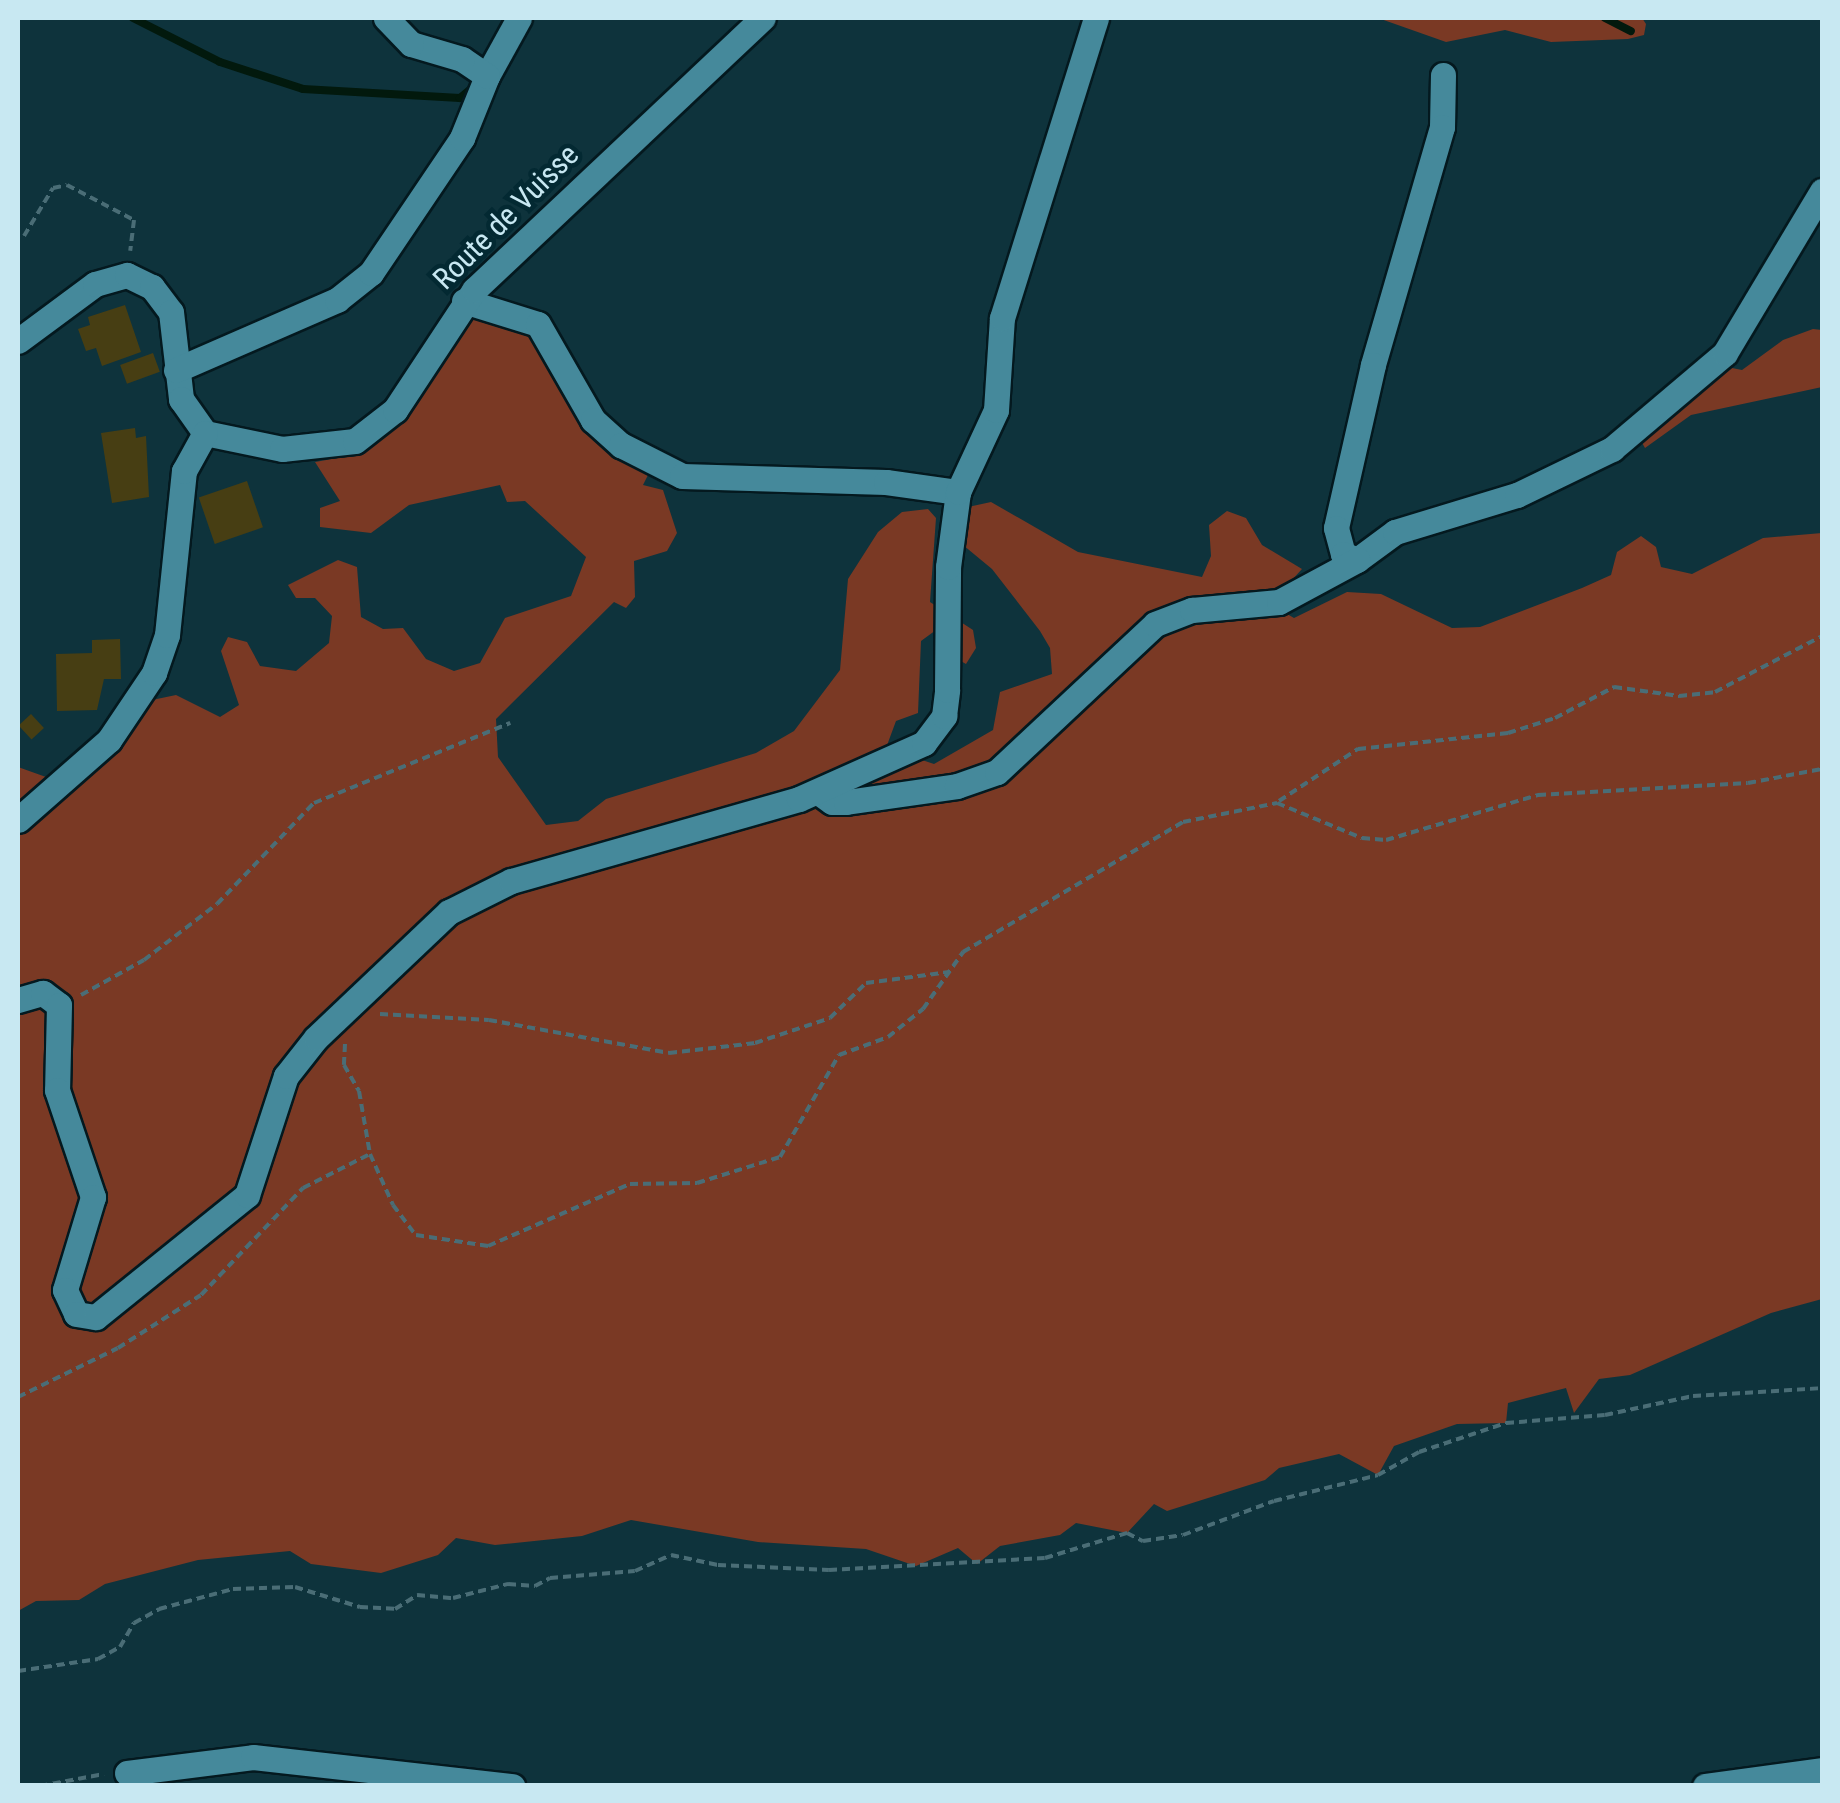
<!DOCTYPE html>
<html>
<head>
<meta charset="utf-8">
<style>
	body { margin:0 }
	#map { position:relative; width:1840px; height:1803px; overflow:hidden; background:#0e333c; font-family:"Roboto Condensed",sans-serif }
	div>[style] { position:absolute }
	.green>* { inset:0; background:#7a3924 }
	.stream>* { height:8px; margin:-4px; padding:0 4px; transform-origin:4px; border-radius:4px; background:#02190d }
	.building>* { inset:0; background:#473e13; transform-origin:0 0 }
	.path>* { height:4px; margin-top:-2px; transform-origin:0; background:repeating-linear-gradient(90deg,#4a6d76 0 8px,transparent 0 13px) }
	.roads { filter:drop-shadow(2px 0 #04191f) drop-shadow(-2px 0 #04191f) drop-shadow(0 2px #04191f) drop-shadow(0 -2px #04191f) }
	.minor>* { height:25px; margin:-12.5px; padding:0 12.5px; transform-origin:12.5px; border-radius:12.5px; background:#45899b }
	span { translate:-50% -50%; white-space:nowrap; text-align:center; line-height:1.15; -webkit-text-stroke:9px #032932; paint-order:stroke }
	.street-label { font-size:30px; color:#c8e8f2 }
	.frame { position:absolute; inset:0; border:20px solid #c8e8f2; pointer-events:none }
</style>
</head>
<body>
<div id="map">
	<div class="green">
		<div style="clip-path:polygon(1378px 18px,1642px 18px,1646px 24px,1644px 35px,1628px 39px,1551px 42px,1505px 30px,1446px 42px)"></div>
		<div style="clip-path:polygon(468px 309px,522px 325px,651px 469px,643px 485px,663px 490px,677px 533px,667px 551px,634px 561px,635px 597px,626px 608px,614px 602px,496px 719px,498px 757px,546px 825px,578px 821px,606px 799px,756px 753px,794px 731px,840px 670px,848px 579px,878px 532px,902px 512px,928px 509px,936px 518px,930px 602px,973px 630px,976px 648px,966px 664px,950px 655px,936px 630px,921px 641px,918px 713px,896px 721px,886px 748px,934px 764px,993px 730px,1000px 692px,1052px 674px,1050px 648px,1040px 631px,992px 569px,963px 545px,968px 507px,991px 502px,1078px 552px,1202px 577px,1211px 556px,1209px 525px,1227px 511px,1246px 518px,1262px 545px,1302px 569px,1270px 604px,1294px 618px,1347px 592px,1381px 594px,1452px 628px,1480px 627px,1582px 588px,1611px 575px,1617px 552px,1641px 536px,1656px 547px,1661px 567px,1692px 574px,1763px 538px,1822px 533px,1822px 1299px,1771px 1313px,1630px 1375px,1599px 1379px,1574px 1413px,1566px 1388px,1508px 1403px,1506px 1423px,1457px 1424px,1394px 1446px,1378px 1475px,1339px 1454px,1279px 1468px,1265px 1480px,1167px 1511px,1154px 1504px,1127px 1533px,1076px 1523px,1060px 1535px,1000px 1546px,977px 1564px,958px 1548px,916px 1566px,866px 1549px,758px 1542px,631px 1520px,582px 1536px,495px 1545px,456px 1538px,438px 1555px,381px 1573px,311px 1564px,290px 1551px,198px 1560px,105px 1584px,79px 1600px,36px 1601px,18px 1611px,18px 767px,60px 782px,140px 704px,152px 700px,176px 695px,220px 717px,239px 705px,221px 651px,228px 637px,247px 642px,260px 666px,296px 671px,329px 643px,332px 616px,315px 598px,296px 598px,288px 585px,338px 560px,357px 567px,361px 617px,383px 629px,403px 628px,426px 659px,454px 671px,480px 663px,505px 618px,571px 596px,586px 557px,525px 501px,507px 502px,500px 485px,409px 505px,371px 533px,320px 527px,320px 508px,340px 501px,315px 462px,343px 457px,385px 435px)"></div>
		<div style="clip-path:polygon(1813px 329px,1822px 330px,1822px 387px,1691px 415px,1645px 448px,1637px 434px,1722px 366px,1742px 370px,1783px 340px)"></div>
	</div>
	<div class="stream">
		<div style="left:133px;top:18px;width:97px;rotate:26.8deg"></div>
		<div style="left:220px;top:62px;width:87px;rotate:18deg"></div>
		<div style="left:303px;top:89px;width:157px;rotate:3.3deg"></div>
		<div style="left:460px;top:98px;width:16px;rotate:-40deg"></div>
		<div style="left:1605px;top:18px;width:29px;rotate:27deg"></div>
	</div>
	<div class="building">
		<div style="clip-path:polygon(125px 305px,141px 352px,102px 366px,96px 348px,86px 351px,78px 329px,90px 325px,88px 317px)"></div>
		<div style="left:153px;top:353px;width:20px;height:35px;rotate:70deg"></div>
		<div style="clip-path:polygon(135px 428px,136px 438px,146px 436px,149px 497px,112px 503px,101px 433px)"></div>
		<div style="left:247px;top:481px;width:49px;height:51px;rotate:71deg"></div>
		<div style="clip-path:polygon(120px 639px,121px 679px,104px 679px,97px 710px,57px 711px,56px 654px,92px 653px,92px 640px)"></div>
		<div style="left:31px;top:714px;width:19px;height:17px;rotate:47deg"></div>
	</div>
	<div class="path">
		<div style="left:24px;top:236px;width:56px;rotate:-58.9deg"></div>
		<div style="left:53px;top:188px;width:14px;rotate:-12deg"></div>
		<div style="left:67px;top:185px;width:76px;rotate:27.6deg"></div>
		<div style="left:134px;top:220px;width:31px;rotate:97deg"></div>
		<div style="left:1279px;top:801px;width:95px;rotate:-33.4deg"></div>
		<div style="left:1358px;top:749px;width:151px;rotate:-6.1deg"></div>
		<div style="left:1508px;top:733px;width:49px;rotate:-17.7deg"></div>
		<div style="left:1555px;top:718px;width:67px;rotate:-27.7deg"></div>
		<div style="left:1614px;top:687px;width:66px;rotate:7.9deg"></div>
		<div style="left:1679px;top:696px;width:36px;rotate:-6deg"></div>
		<div style="left:1715px;top:692px;width:121px;rotate:-27.6deg"></div>
		<div style="left:81px;top:995px;width:72px;rotate:-29.1deg"></div>
		<div style="left:144px;top:960px;width:92px;rotate:-37.5deg"></div>
		<div style="left:217px;top:904px;width:140px;rotate:-46.2deg"></div>
		<div style="left:314px;top:803px;width:212px;rotate:-22.2deg"></div>
		<div style="left:380px;top:1014px;width:109px;rotate:3.2deg"></div>
		<div style="left:489px;top:1020px;width:183px;rotate:10.4deg"></div>
		<div style="left:669px;top:1053px;width:87px;rotate:-6.6deg"></div>
		<div style="left:755px;top:1043px;width:79px;rotate:-18.4deg"></div>
		<div style="left:830px;top:1018px;width:50px;rotate:-44.2deg"></div>
		<div style="left:866px;top:983px;width:84px;rotate:-7.5deg"></div>
		<div style="left:345px;top:1044px;width:21px;rotate:93deg"></div>
		<div style="left:344px;top:1065px;width:30px;rotate:60deg"></div>
		<div style="left:359px;top:1091px;width:64px;rotate:80.1deg"></div>
		<div style="left:370px;top:1154px;width:56px;rotate:65.7deg"></div>
		<div style="left:393px;top:1205px;width:38px;rotate:53deg"></div>
		<div style="left:416px;top:1235px;width:73px;rotate:8.7deg"></div>
		<div style="left:488px;top:1246px;width:155px;rotate:-23.6deg"></div>
		<div style="left:630px;top:1184px;width:67px;rotate:-0.9deg"></div>
		<div style="left:697px;top:1183px;width:87px;rotate:-17.4deg"></div>
		<div style="left:780px;top:1157px;width:118px;rotate:-60deg"></div>
		<div style="left:839px;top:1055px;width:52px;rotate:-20.2deg"></div>
		<div style="left:888px;top:1037px;width:45px;rotate:-38.7deg"></div>
		<div style="left:923px;top:1009px;width:70px;rotate:-54.9deg"></div>
		<div style="left:963px;top:952px;width:256px;rotate:-30.6deg"></div>
		<div style="left:1183px;top:822px;width:96px;rotate:-11.4deg"></div>
		<div style="left:1277px;top:803px;width:92px;rotate:22.4deg"></div>
		<div style="left:1362px;top:838px;width:24px;rotate:5deg"></div>
		<div style="left:1386px;top:840px;width:159px;rotate:-16.5deg"></div>
		<div style="left:1538px;top:795px;width:210px;rotate:-3.3deg"></div>
		<div style="left:1748px;top:783px;width:75px;rotate:-10.7deg"></div>
		<div style="left:18px;top:1397px;width:111px;rotate:-26.1deg"></div>
		<div style="left:118px;top:1348px;width:98px;rotate:-32.6deg"></div>
		<div style="left:201px;top:1295px;width:148px;rotate:-46.4deg"></div>
		<div style="left:303px;top:1188px;width:75px;rotate:-26.9deg"></div>
		<div style="left:18px;top:1671px;width:81px;rotate:-8.5deg"></div>
		<div style="left:98px;top:1659px;width:25px;rotate:-29deg"></div>
		<div style="left:120px;top:1647px;width:28px;rotate:-60deg"></div>
		<div style="left:134px;top:1623px;width:29px;rotate:-29deg"></div>
		<div style="left:159px;top:1609px;width:77px;rotate:-15.1deg"></div>
		<div style="left:233px;top:1589px;width:62px;rotate:-1.8deg"></div>
		<div style="left:295px;top:1587px;width:68px;rotate:17.1deg"></div>
		<div style="left:360px;top:1607px;width:35px;rotate:3deg"></div>
		<div style="left:395px;top:1609px;width:26px;rotate:-32deg"></div>
		<div style="left:417px;top:1595px;width:36px;rotate:5deg"></div>
		<div style="left:453px;top:1598px;width:57px;rotate:-14.3deg"></div>
		<div style="left:508px;top:1584px;width:27px;rotate:4deg"></div>
		<div style="left:535px;top:1586px;width:17px;rotate:-28deg"></div>
		<div style="left:550px;top:1578px;width:85px;rotate:-4.7deg"></div>
		<div style="left:635px;top:1571px;width:39px;rotate:-24deg"></div>
		<div style="left:671px;top:1555px;width:48px;rotate:12deg"></div>
		<div style="left:718px;top:1565px;width:111px;rotate:2.6deg"></div>
		<div style="left:829px;top:1570px;width:216px;rotate:-3.2deg"></div>
		<div style="left:1045px;top:1558px;width:86px;rotate:-17deg"></div>
		<div style="left:1127px;top:1533px;width:18px;rotate:27deg"></div>
		<div style="left:1143px;top:1541px;width:40px;rotate:-8.5deg"></div>
		<div style="left:1183px;top:1535px;width:97px;rotate:-20.5deg"></div>
		<div style="left:1274px;top:1501px;width:107px;rotate:-14deg"></div>
		<div style="left:1378px;top:1475px;width:47px;rotate:-29.3deg"></div>
		<div style="left:1419px;top:1452px;width:92px;rotate:-18.4deg"></div>
		<div style="left:1506px;top:1423px;width:99px;rotate:-4.6deg"></div>
		<div style="left:1605px;top:1415px;width:90px;rotate:-12.2deg"></div>
		<div style="left:1693px;top:1396px;width:129px;rotate:-3.5deg"></div>
		<div style="left:40px;top:1786px;width:65px;rotate:-10.6deg"></div>
	</div>
	<div class="roads">
		<div class="minor">
			<div style="left:1443px;top:75px;width:52px;rotate:91.1deg"></div>
			<div style="left:1442px;top:127px;width:248px;rotate:106.2deg"></div>
			<div style="left:1373px;top:365px;width:167px;rotate:102.8deg"></div>
			<div style="left:1336px;top:528px;width:27px;rotate:75deg"></div>
			<div style="left:1343px;top:554px;width:15px;rotate:23deg"></div>
			<div style="left:1357px;top:560px;width:47px;rotate:-36.4deg"></div>
			<div style="left:1395px;top:532px;width:127px;rotate:-16.9deg"></div>
			<div style="left:1517px;top:495px;width:106px;rotate:-25.8deg"></div>
			<div style="left:1612px;top:449px;width:148px;rotate:-40.3deg"></div>
			<div style="left:1725px;top:353px;width:189px;rotate:-59.1deg"></div>
			<div style="left:487px;top:76px;width:66px;rotate:-61.1deg"></div>
			<div style="left:464px;top:301px;width:77px;rotate:17.3deg"></div>
			<div style="left:538px;top:324px;width:111px;rotate:60.2deg"></div>
			<div style="left:593px;top:420px;width:38px;rotate:42deg"></div>
			<div style="left:621px;top:445px;width:68px;rotate:26.9deg"></div>
			<div style="left:682px;top:476px;width:204px;rotate:1.7deg"></div>
			<div style="left:886px;top:482px;width:73px;rotate:7.9deg"></div>
			<div style="left:18px;top:341px;width:96px;rotate:-36.5deg"></div>
			<div style="left:95px;top:284px;width:33px;rotate:-16deg"></div>
			<div style="left:127px;top:275px;width:28px;rotate:26deg"></div>
			<div style="left:152px;top:287px;width:31px;rotate:53deg"></div>
			<div style="left:171px;top:312px;width:88px;rotate:83.4deg"></div>
			<div style="left:181px;top:399px;width:42px;rotate:54.8deg"></div>
			<div style="left:205px;top:433px;width:79px;rotate:11.7deg"></div>
			<div style="left:282px;top:449px;width:73px;rotate:-6.3deg"></div>
			<div style="left:355px;top:441px;width:51px;rotate:-37.8deg"></div>
			<div style="left:395px;top:410px;width:144px;rotate:-56.6deg"></div>
			<div style="left:474px;top:290px;width:397px;rotate:-43.3deg"></div>
			<div style="left:176px;top:370px;width:176px;rotate:-23.5deg"></div>
			<div style="left:337px;top:300px;width:43px;rotate:-38.5deg"></div>
			<div style="left:371px;top:273px;width:163px;rotate:-56deg"></div>
			<div style="left:462px;top:138px;width:67px;rotate:-68deg"></div>
			<div style="left:487px;top:76px;width:30px;rotate:-146deg"></div>
			<div style="left:462px;top:59px;width:53px;rotate:-163.6deg"></div>
			<div style="left:411px;top:44px;width:36px;rotate:-134deg"></div>
			<div style="left:818px;top:792px;width:17px;rotate:36deg"></div>
			<div style="left:832px;top:802px;width:14px"></div>
			<div style="left:846px;top:802px;width:112px;rotate:-8.2deg"></div>
			<div style="left:957px;top:786px;width:42px;rotate:-19.3deg"></div>
			<div style="left:997px;top:772px;width:216px;rotate:-43.1deg"></div>
			<div style="left:1155px;top:624px;width:40px;rotate:-21deg"></div>
			<div style="left:1192px;top:610px;width:87px;rotate:-5.3deg"></div>
			<div style="left:1279px;top:602px;width:89px;rotate:-28.3deg"></div>
			<div style="left:18px;top:820px;width:121px;rotate:-41.3deg"></div>
			<div style="left:109px;top:740px;width:81px;rotate:-56.1deg"></div>
			<div style="left:154px;top:673px;width:40px;rotate:-71.1deg"></div>
			<div style="left:167px;top:635px;width:165px;rotate:-84.1deg"></div>
			<div style="left:184px;top:471px;width:43px;rotate:-61.1deg"></div>
			<div style="left:18px;top:1000px;width:26px;rotate:-16deg"></div>
			<div style="left:43px;top:993px;width:20px;rotate:37deg"></div>
			<div style="left:59px;top:1005px;width:85px;rotate:91.3deg"></div>
			<div style="left:57px;top:1090px;width:113px;rotate:71.4deg"></div>
			<div style="left:93px;top:1197px;width:97px;rotate:106.8deg"></div>
			<div style="left:65px;top:1290px;width:26px;rotate:65deg"></div>
			<div style="left:76px;top:1314px;width:20px;rotate:9deg"></div>
			<div style="left:96px;top:1317px;width:194px;rotate:-38.9deg"></div>
			<div style="left:247px;top:1195px;width:125px;rotate:-71.9deg"></div>
			<div style="left:286px;top:1076px;width:48px;rotate:-51.7deg"></div>
			<div style="left:316px;top:1038px;width:183px;rotate:-43.5deg"></div>
			<div style="left:449px;top:912px;width:69px;rotate:-26.6deg"></div>
			<div style="left:511px;top:881px;width:299px;rotate:-15.9deg"></div>
			<div style="left:799px;top:799px;width:137px;rotate:-24.1deg"></div>
			<div style="left:924px;top:743px;width:34px;rotate:-53deg"></div>
			<div style="left:944px;top:716px;width:26px;rotate:-83deg"></div>
			<div style="left:947px;top:690px;width:123px;rotate:-89.5deg"></div>
			<div style="left:948px;top:567px;width:76px;rotate:-82.4deg"></div>
			<div style="left:958px;top:492px;width:90px;rotate:-65.1deg"></div>
			<div style="left:996px;top:410px;width:92px;rotate:-86.3deg"></div>
			<div style="left:1002px;top:318px;width:314px;rotate:-72.6deg"></div>
			<div style="left:127px;top:1773px;width:127px;rotate:-7.2deg"></div>
			<div style="left:253px;top:1757px;width:261px;rotate:6.4deg"></div>
			<div style="left:1705px;top:1786px;width:118px;rotate:-7.8deg"></div>
		</div>
	</div>
	<div class="street-label">
		<span style="left:506px;top:217px;rotate:-45deg">Route de Vuisse</span>
	</div>
	<div class="frame"></div>
</div>
</body>
</html>
